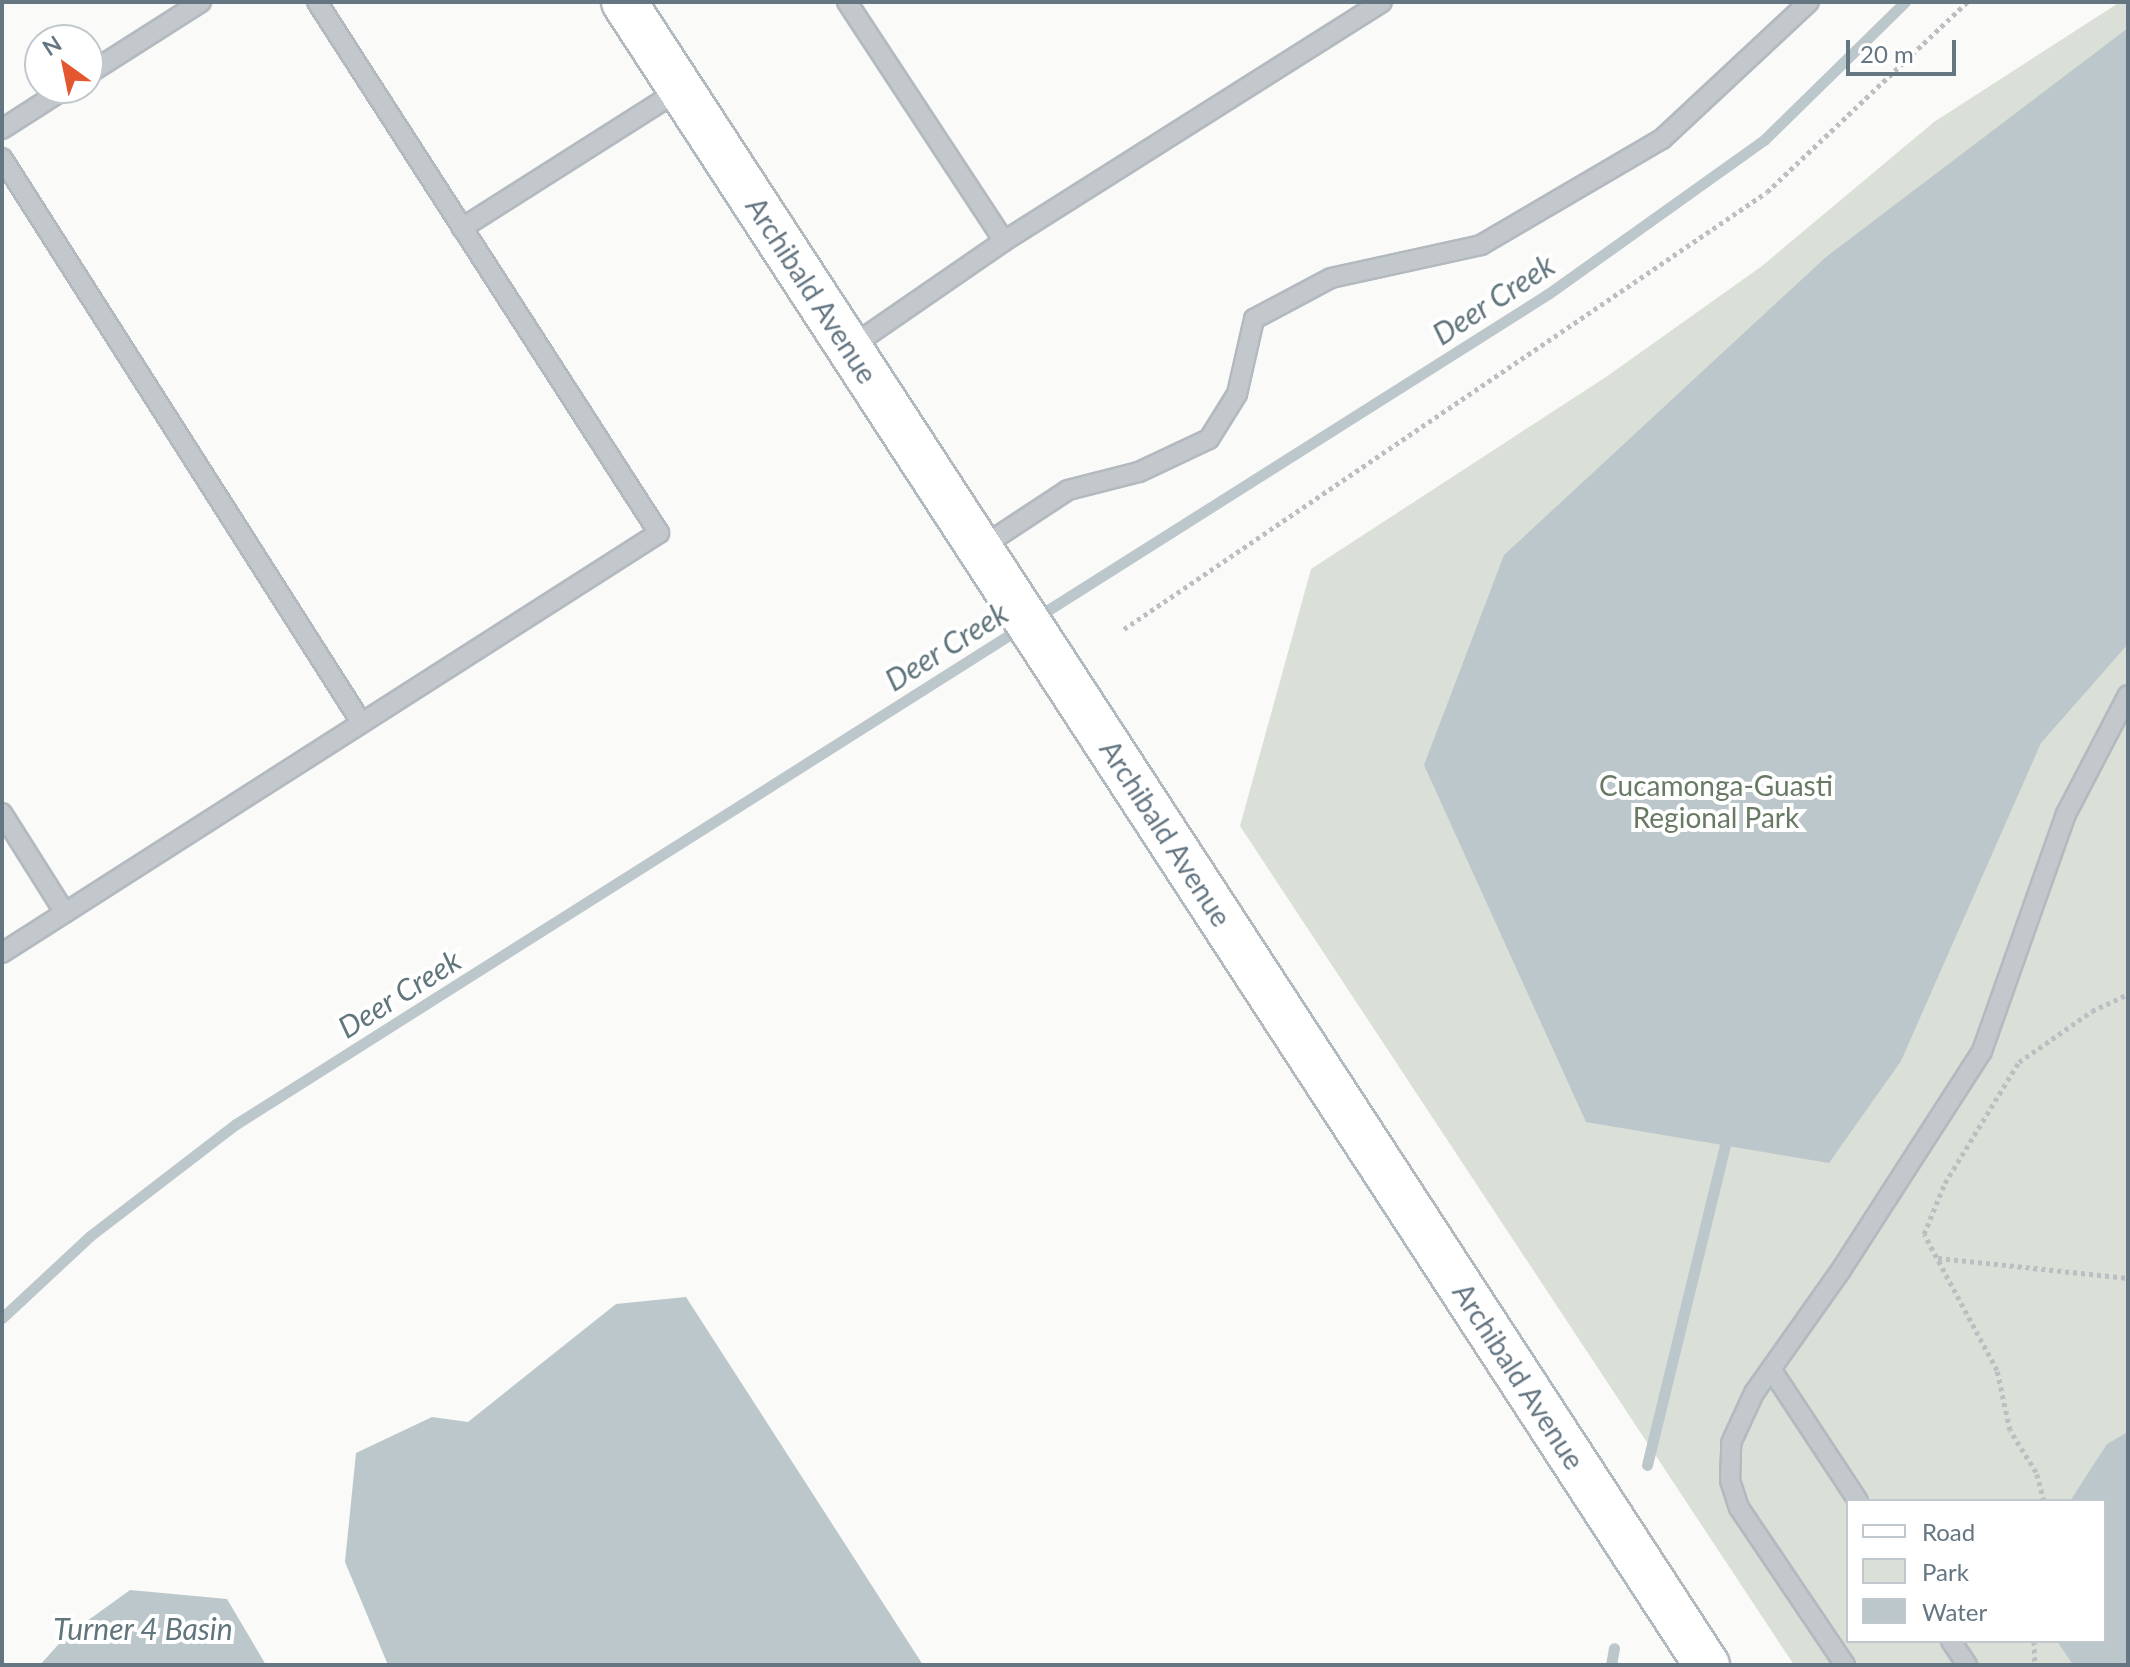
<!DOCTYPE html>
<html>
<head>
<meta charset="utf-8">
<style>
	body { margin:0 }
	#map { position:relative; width:2130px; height:1667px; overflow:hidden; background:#fafaf8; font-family:Lato,sans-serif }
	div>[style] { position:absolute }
	.green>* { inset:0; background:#dadfd7 }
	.water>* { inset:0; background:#bbc7cb }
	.stream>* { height:11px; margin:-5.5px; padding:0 5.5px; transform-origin:5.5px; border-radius:5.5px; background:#bbc7cb }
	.path>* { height:5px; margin-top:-2.5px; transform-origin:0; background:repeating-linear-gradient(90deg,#bbbfc2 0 4px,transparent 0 8px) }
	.roads { filter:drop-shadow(2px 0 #b3babf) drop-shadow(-2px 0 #b3babf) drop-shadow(0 2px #b3babf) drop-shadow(0 -2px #b3babf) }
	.lane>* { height:18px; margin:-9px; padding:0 9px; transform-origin:9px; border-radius:9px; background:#c3c8cc }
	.secondary>* { height:44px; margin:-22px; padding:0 22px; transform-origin:22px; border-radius:22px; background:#fff }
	span { translate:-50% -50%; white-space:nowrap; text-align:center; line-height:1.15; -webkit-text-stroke:8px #fff; paint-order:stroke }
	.street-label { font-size:28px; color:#657683 }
	.park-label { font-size:28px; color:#687a64 }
	.water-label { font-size:30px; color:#60757c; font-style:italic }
	.frame { position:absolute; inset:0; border:4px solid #657683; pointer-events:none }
	.legend { position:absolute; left:1846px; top:1499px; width:260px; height:144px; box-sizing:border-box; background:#fff; border:2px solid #c1c8cd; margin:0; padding:10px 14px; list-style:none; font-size:24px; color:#657683 }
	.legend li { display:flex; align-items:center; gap:16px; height:40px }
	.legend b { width:40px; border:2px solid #c1c8cd }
	.north { position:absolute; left:24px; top:24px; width:80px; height:80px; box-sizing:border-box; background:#fff; border:2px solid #c1c8cd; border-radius:50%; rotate:327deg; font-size:22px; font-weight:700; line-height:32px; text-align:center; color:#657683 }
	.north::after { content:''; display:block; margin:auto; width:28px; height:36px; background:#e4572e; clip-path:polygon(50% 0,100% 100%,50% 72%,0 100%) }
	.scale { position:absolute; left:1846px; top:40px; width:110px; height:36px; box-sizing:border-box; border:4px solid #657683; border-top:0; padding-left:10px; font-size:24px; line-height:28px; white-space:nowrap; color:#657683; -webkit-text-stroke:6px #fff; paint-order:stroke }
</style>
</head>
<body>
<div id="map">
	<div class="green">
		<div style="clip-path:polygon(evenodd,2120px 2px,2128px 2px,2128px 1665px,1794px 1665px,1240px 826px,1311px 569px,1606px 377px,1762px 266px,1934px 122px,2120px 2px,1848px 1501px,2104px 1501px,2104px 1641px,1848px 1641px,1848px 1501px)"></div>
	</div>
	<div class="water">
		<div style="clip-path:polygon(2128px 28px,2128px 644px,2041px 743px,1901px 1061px,1829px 1163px,1586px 1122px,1424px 765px,1504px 555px,1826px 257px)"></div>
		<div style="clip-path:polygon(686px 1297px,923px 1665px,388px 1665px,345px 1562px,356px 1453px,432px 1417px,468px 1422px,616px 1304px)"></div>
		<div style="clip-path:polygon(2128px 1432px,2128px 1665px,2073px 1665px,2057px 1641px,2104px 1641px,2104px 1501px,2070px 1501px,2107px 1444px)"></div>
		<div style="clip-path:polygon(130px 1590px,227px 1599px,266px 1665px,40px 1665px,65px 1637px)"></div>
	</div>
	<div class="stream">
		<div style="left:1037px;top:617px;width:605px;rotate:-32.3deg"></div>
		<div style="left:1548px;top:294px;width:265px;rotate:-35.5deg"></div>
		<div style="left:1764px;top:140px;width:197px;rotate:-44.4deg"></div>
		<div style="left:2px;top:1318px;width:120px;rotate:-43deg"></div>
		<div style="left:90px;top:1236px;width:184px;rotate:-37.5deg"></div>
		<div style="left:236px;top:1124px;width:930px;rotate:-32.31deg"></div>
		<div style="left:1647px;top:1465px;width:328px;rotate:-76.3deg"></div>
		<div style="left:1611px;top:1665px;width:17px;rotate:-80deg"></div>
	</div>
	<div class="path">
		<div style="left:1124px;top:629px;width:777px;rotate:-34.2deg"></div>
		<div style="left:1767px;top:192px;width:276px;rotate:-43.5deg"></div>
		<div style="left:1938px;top:1258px;width:191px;rotate:6deg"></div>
		<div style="left:2044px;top:1501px;width:30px;rotate:-105deg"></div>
		<div style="left:2036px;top:1472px;width:49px;rotate:-121.8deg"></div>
		<div style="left:2010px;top:1430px;width:61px;rotate:-102.2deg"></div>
		<div style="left:1997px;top:1370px;width:154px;rotate:-118.2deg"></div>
		<div style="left:1924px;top:1234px;width:55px;rotate:-67.6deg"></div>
		<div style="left:1945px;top:1183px;width:142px;rotate:-58.6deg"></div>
		<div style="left:2019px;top:1062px;width:89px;rotate:-34.9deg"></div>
		<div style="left:2092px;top:1011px;width:40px;rotate:-25deg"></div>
		<div style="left:2034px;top:1641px;width:24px;rotate:88deg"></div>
	</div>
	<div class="roads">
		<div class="lane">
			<div style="left:847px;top:2px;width:286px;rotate:56.7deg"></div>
			<div style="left:88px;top:74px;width:134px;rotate:-32.5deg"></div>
			<div style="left:2px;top:129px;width:76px;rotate:-32.6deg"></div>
			<div style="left:2px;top:158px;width:669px;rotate:57.52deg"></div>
			<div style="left:462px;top:228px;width:259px;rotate:-32.4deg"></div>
			<div style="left:849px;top:348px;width:188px;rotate:-34.6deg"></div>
			<div style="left:1004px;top:241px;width:447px;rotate:-32.3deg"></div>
			<div style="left:980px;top:548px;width:105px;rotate:-33.4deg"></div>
			<div style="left:1068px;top:490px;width:73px;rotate:-14.2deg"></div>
			<div style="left:1139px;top:472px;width:77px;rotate:-25.2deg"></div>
			<div style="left:1209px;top:439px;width:53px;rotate:-58.1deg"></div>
			<div style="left:1237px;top:394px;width:77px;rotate:-77.2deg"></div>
			<div style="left:1254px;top:319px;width:87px;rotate:-28deg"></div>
			<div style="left:1331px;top:278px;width:154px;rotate:-12.4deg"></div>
			<div style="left:1481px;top:245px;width:210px;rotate:-30.4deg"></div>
			<div style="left:1662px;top:139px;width:201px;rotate:-43deg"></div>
			<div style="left:2px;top:813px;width:118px;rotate:57.8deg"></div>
			<div style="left:2px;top:953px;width:780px;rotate:-32.59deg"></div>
			<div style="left:659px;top:533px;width:632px;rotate:-122.78deg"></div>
			<div style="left:1771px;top:1369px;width:158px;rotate:56.6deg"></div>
			<div style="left:1951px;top:1641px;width:29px;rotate:56deg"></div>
			<div style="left:1845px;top:1665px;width:189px;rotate:-124deg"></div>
			<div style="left:1739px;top:1508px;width:28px;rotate:-108deg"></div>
			<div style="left:1730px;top:1481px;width:38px;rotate:-88deg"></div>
			<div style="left:1731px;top:1443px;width:55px;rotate:-65.3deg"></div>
			<div style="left:1754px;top:1393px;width:151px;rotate:-54.7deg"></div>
			<div style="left:1841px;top:1270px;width:260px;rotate:-57.2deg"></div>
			<div style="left:1982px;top:1051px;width:251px;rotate:-70.5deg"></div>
			<div style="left:2066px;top:814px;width:134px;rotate:-62.5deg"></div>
		</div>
		<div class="secondary">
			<div style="left:624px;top:2px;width:1985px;rotate:56.93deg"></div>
		</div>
	</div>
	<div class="street-label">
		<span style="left:812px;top:290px;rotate:57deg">Archibald Avenue</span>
		<span style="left:1166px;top:833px;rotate:57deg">Archibald Avenue</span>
		<span style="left:1519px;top:1376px;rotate:57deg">Archibald Avenue</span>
	</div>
	<div class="park-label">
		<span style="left:1716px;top:801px">Cucamonga-Guasti<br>Regional Park</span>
	</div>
	<div class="water-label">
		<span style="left:1493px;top:299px;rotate:-33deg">Deer Creek</span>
		<span style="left:946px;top:646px;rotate:-32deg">Deer Creek</span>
		<span style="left:399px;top:993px;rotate:-32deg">Deer Creek</span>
		<span style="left:143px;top:1628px">Turner 4 Basin</span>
	</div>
	<div class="frame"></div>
	<ul class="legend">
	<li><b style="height:10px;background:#fff"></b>Road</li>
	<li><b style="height:22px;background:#dadfd7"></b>Park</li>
	<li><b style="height:22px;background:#bbc7cb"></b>Water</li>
	</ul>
	<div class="north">N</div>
	<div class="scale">20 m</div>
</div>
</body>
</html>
